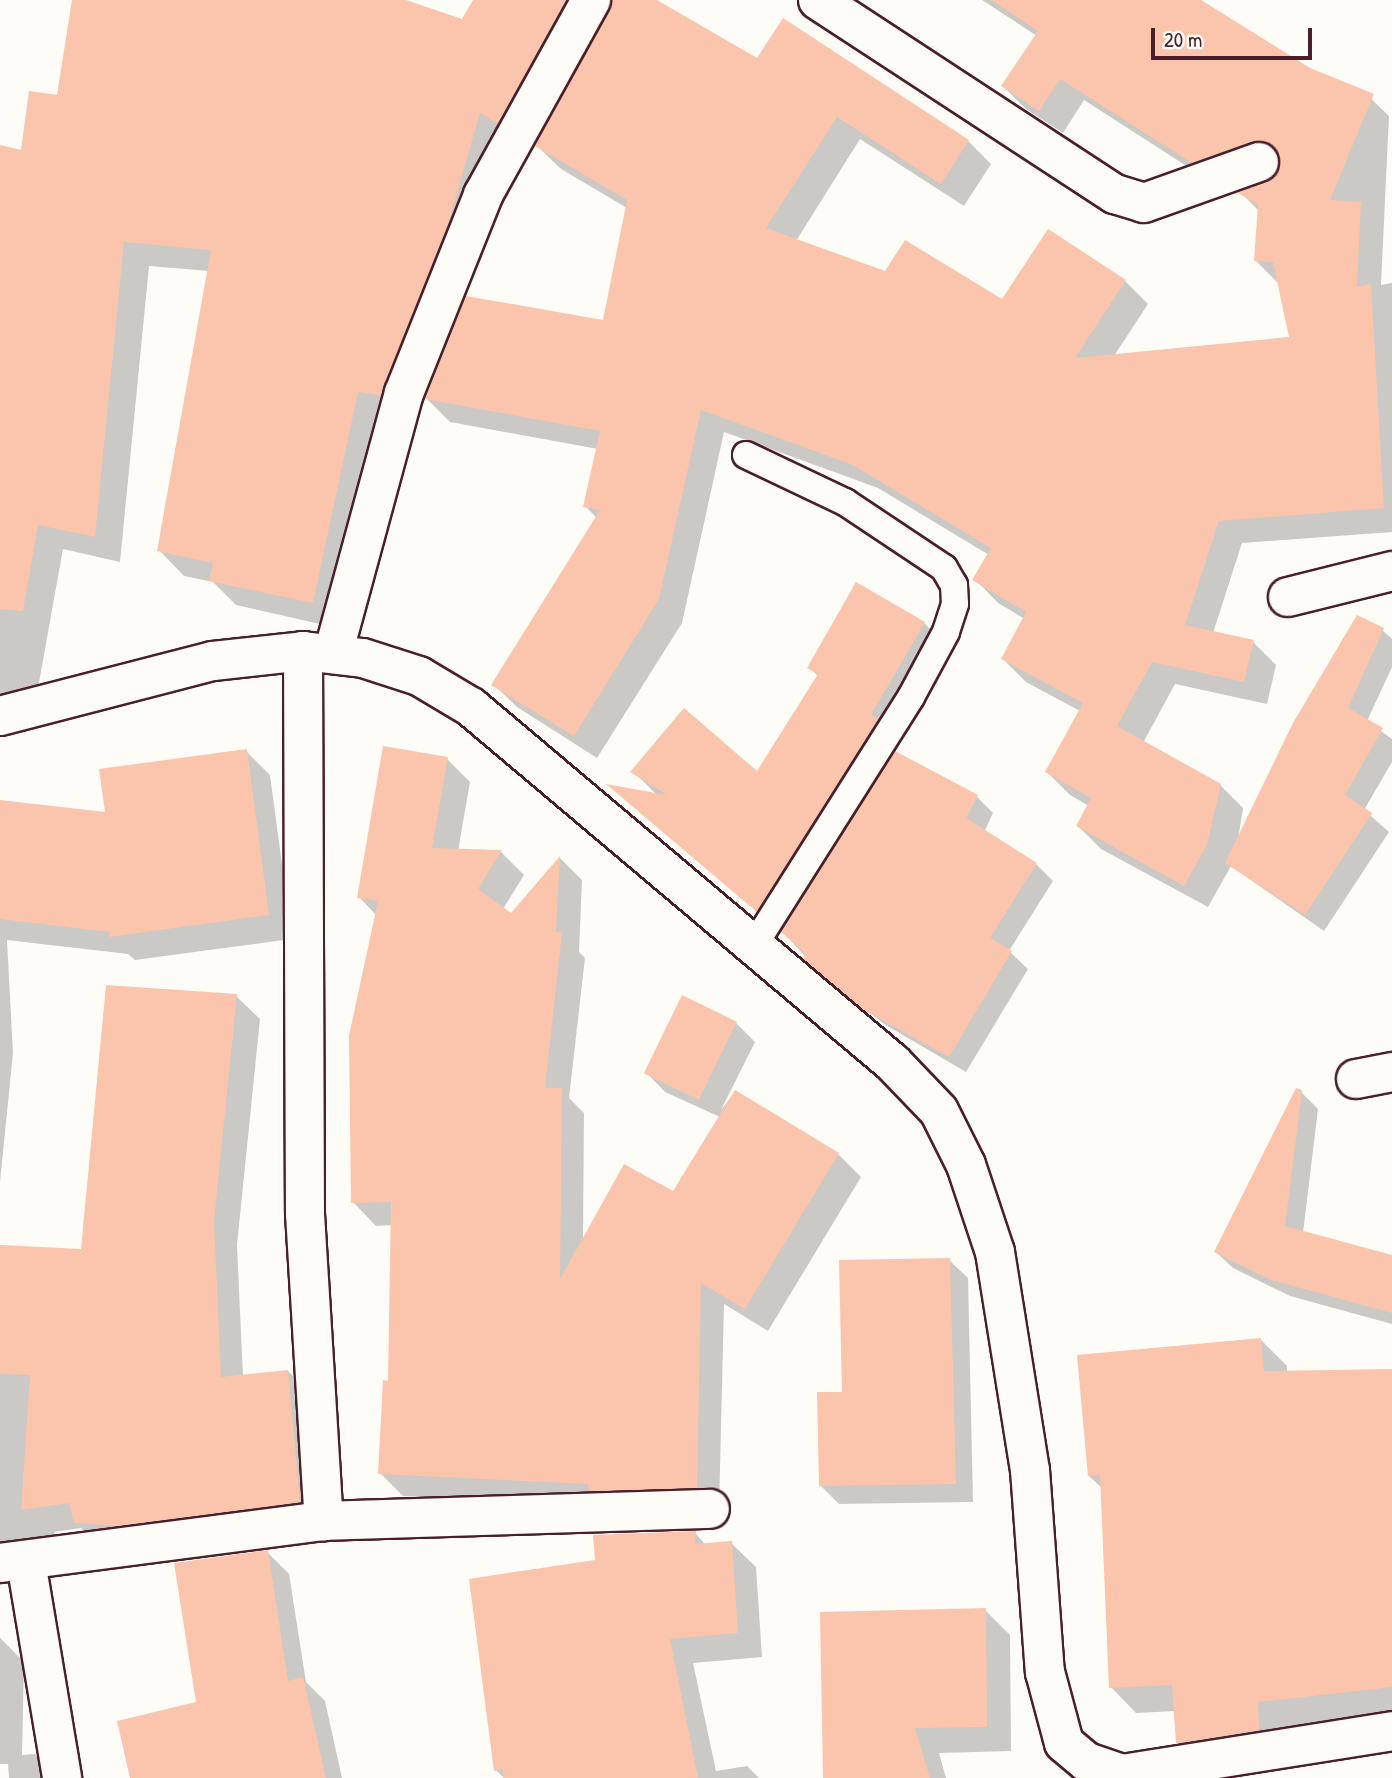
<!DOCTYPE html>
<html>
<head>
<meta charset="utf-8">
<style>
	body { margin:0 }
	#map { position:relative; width:1392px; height:1778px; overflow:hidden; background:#fdfcf7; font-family:"Patrick Hand",sans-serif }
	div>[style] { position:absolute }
	.shadow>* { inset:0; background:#0003 }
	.building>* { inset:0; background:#fac5ac; transform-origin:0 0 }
	.roads { filter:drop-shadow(2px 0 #4a1f2b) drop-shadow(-2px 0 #4a1f2b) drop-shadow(0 2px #4a1f2b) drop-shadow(0 -2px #4a1f2b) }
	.service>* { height:26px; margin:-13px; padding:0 13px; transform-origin:13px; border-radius:13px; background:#fdfcf7 }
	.minor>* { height:38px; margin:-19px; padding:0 19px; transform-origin:19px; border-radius:19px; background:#fdfcf7 }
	span { translate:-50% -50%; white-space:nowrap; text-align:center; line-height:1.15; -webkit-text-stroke:5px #fdfcf7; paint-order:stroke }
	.scale { position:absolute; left:1151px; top:28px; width:161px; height:32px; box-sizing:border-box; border:4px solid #4a1f2b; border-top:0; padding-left:9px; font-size:21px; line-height:24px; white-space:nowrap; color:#4a1f2b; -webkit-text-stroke:5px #fdfcf7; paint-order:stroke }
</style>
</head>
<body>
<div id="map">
	<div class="shadow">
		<div style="clip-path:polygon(74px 0,400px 0,463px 22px,475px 0,574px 0,505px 137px,337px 628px,236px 605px,213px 582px,184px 576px,159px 550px,209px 271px,149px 266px,120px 562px,63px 549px,33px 716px,0 721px,0 147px,22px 153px,59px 97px)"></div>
		<div style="clip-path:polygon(621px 0,653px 0,757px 61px,783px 20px,968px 141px,991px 164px,964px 206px,860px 139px,796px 241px,886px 273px,1003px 301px,1125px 281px,1148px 304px,1114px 356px,1291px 338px,1279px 284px,1256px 261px,1259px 211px,1241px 193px,1277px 177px,1283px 165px,1216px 185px,1084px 100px,1063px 133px,1026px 109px,1003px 86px,1037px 36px,982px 0,1200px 0,1309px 70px,1365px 93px,1389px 116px,1381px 285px,1392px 283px,1392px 532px,1242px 543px,1213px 633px,1253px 642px,1276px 665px,1267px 704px,1175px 684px,1143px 743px,1220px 785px,1243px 808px,1238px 840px,1382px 630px,1392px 639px,1392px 667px,1367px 721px,1392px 739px,1392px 762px,1364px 810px,1389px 832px,1324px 931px,1231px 866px,1208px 907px,1101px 849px,1078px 826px,1089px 806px,1070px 795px,1047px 772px,1080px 711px,1026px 682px,1003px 659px,1025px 619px,998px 603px,975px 579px,989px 555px,878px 488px,724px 432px,682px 623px,597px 758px,517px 707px,493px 684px,597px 518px,585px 506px,598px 449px,450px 422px,427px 399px,604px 322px,627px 208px,561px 169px,537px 146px)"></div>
		<div style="clip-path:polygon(924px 623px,947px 646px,895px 738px,900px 744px,895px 753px,977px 797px,993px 813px,984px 832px,1036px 864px,1053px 881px,1009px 951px,1028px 969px,966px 1072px,884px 1024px,822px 975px,782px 931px,612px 787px,656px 794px,633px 771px,758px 773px,818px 676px,809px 667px)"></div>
		<div style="clip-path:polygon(246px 751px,270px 775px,292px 939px,135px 960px,128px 954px,7px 940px,13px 1053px,0 1182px,0 802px,107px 814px)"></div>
		<div style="clip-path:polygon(447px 759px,470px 782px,458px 851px,501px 852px,524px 875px,503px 909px,512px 915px,560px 858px,582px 880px,579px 952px,585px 958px,569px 1098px,584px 1113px,583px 1242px,674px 1194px,720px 1117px,665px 1092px,647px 1073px,736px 1023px,755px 1042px,721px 1110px,735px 1092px,838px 1154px,861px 1177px,768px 1331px,724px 1304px,719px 1510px,403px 1496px,380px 1473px,389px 1382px,392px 1225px,376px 1226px,353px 1202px,377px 916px,359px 897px)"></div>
		<div style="clip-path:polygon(236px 996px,260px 1019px,237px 1245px,243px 1376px,288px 1371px,311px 1395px,323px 1525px,99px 1546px,81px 1528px,54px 1532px,54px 1543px,14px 1540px,13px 1559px,0 1559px,0 1247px,82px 1251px)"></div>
		<div style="clip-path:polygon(1301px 1092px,1318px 1109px,1303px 1233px,1392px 1257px,1392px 1324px,1290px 1296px,1233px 1268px,1216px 1252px)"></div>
		<div style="clip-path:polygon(949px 1260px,968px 1278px,973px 1502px,839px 1504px,820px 1485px,843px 1394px)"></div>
		<div style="clip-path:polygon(1261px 1340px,1287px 1366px,1287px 1373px,1392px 1371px,1392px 1715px,1277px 1728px,1283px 1734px,1204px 1768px,1178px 1742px,1176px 1711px,1136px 1713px,1111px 1687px,1102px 1488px,1089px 1476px)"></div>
		<div style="clip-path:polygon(695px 1533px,706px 1545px,731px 1543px,756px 1567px,762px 1657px,693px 1663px,716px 1771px,747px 1766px,759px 1778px,504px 1778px,496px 1770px,597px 1562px)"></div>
		<div style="clip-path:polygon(267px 1552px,289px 1574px,306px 1682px,325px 1701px,342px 1778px,132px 1778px,198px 1704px)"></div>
		<div style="clip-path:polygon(985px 1610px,1010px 1635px,1011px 1751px,939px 1753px,946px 1778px,825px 1778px)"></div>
		<div style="clip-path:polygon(0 1638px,24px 1662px,22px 1755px,35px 1754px,54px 1778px,9px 1778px,8px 1764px,0 1764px)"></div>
	</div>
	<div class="building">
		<div style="clip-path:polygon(72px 0,406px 0,462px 19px,473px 0,566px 0,498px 124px,480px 113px,448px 224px,381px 395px,358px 392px,313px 603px,209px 581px,213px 563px,157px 551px,211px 250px,124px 242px,95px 537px,38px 525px,23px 611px,0 609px,0 145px,21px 150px,29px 91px,57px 95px)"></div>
		<div style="clip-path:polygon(613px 0,657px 0,757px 58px,783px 18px,969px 140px,941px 184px,837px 117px,766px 228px,885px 271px,905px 240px,1002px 299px,1048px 229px,1126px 280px,1075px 358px,1289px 337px,1273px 262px,1254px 261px,1258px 205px,1238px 193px,1275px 177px,1280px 155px,1273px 145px,1252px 141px,1192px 163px,1060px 79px,1039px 111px,1001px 86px,1038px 31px,991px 0,1201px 0,1310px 68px,1374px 94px,1330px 200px,1361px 202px,1357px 287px,1371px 284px,1384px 508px,1219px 521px,1185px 625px,1254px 640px,1244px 682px,1152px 662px,1117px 726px,1221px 784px,1207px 845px,1184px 886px,1076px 826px,1091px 798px,1045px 772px,1083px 703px,1001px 659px,1026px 612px,972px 580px,991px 548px,853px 465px,701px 410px,659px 599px,574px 736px,491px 685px,600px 510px,583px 507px,600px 431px,425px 399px,466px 296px,603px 320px,627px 200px,535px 146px)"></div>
		<div style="clip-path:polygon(856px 582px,925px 622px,871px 715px,878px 719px,757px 912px,606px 784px,667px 795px,630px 772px,684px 708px,757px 771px,818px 674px,807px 668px)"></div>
		<div style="clip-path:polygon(1357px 615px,1384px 628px,1348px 708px,1383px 728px,1345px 795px,1372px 813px,1305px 915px,1225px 863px,1293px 723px)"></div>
		<div style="clip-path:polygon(383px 746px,448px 757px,432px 848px,502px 850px,478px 889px,511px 913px,560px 856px,556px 932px,562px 933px,545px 1088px,562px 1088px,560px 1279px,624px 1164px,673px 1191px,735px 1090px,839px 1153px,745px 1309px,701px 1283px,697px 1488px,589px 1491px,588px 1484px,378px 1474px,383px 1380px,388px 1381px,391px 1202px,351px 1203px,349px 1036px,378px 901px,357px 898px)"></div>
		<div style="clip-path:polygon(247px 749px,269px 915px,109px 937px,110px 932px,0 919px,0 800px,105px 812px,99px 769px)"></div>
		<div style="clip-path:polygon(895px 751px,978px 795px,966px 818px,1037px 863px,990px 938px,1012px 951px,949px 1057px,864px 1010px,803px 959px,806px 954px,781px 932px)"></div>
		<div style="clip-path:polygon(106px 985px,237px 994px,214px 1221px,221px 1377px,288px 1370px,300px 1502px,118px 1526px,74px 1523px,69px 1503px,21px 1510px,30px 1375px,0 1374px,0 1245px,81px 1249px)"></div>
		<div style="left:682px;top:995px;width:61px;height:87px;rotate:26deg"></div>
		<div style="clip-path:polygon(1296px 1088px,1302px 1090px,1285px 1226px,1392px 1255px,1392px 1313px,1271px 1280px,1214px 1252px)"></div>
		<div style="clip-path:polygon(950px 1258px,956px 1484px,819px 1486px,817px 1392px,842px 1392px,839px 1260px)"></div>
		<div style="clip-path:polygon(1261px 1338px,1264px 1371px,1392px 1369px,1392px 1687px,1258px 1702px,1259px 1730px,1176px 1743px,1172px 1685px,1109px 1688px,1100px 1475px,1088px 1476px,1077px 1355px)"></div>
		<div style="clip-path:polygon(696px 1531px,695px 1544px,732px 1541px,738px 1633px,670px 1639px,698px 1778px,504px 1778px,503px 1769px,494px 1771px,469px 1579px,595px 1560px,593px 1535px)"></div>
		<div style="clip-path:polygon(268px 1550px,288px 1681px,303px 1677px,326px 1778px,130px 1778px,117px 1721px,196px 1702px,174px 1563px)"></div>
		<div style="clip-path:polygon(986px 1608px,987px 1727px,915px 1728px,930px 1778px,823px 1778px,820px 1612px)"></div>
	</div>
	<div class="roads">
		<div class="service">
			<div style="left:746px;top:455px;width:110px;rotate:25.4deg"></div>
			<div style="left:845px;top:502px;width:119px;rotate:33.7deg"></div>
			<div style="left:944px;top:568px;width:20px;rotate:60deg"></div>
			<div style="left:954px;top:585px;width:19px;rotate:87deg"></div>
			<div style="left:955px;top:604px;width:29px;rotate:108deg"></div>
			<div style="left:946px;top:632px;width:74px;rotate:118.3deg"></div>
			<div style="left:911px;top:697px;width:296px;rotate:122.3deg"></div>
		</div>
		<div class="minor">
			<div style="left:818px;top:0;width:355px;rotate:33.2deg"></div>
			<div style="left:1115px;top:194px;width:30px;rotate:17deg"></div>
			<div style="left:1144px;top:203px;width:122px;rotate:-19.6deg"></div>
			<div style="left:1288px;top:597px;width:107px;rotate:-14deg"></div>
			<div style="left:303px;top:651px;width:563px;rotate:89.8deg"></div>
			<div style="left:305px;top:1214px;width:308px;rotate:86.5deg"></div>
			<div style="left:333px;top:654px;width:270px;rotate:-74.8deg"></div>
			<div style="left:404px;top:393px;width:213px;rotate:-68.2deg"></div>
			<div style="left:483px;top:195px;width:223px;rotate:-61deg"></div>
			<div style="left:0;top:716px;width:220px;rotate:-14.5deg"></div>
			<div style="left:213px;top:661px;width:91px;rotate:-6.3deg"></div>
			<div style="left:303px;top:651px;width:60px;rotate:6.7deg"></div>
			<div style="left:363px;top:658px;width:59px;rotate:17.8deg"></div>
			<div style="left:419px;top:676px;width:61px;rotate:30.8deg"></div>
			<div style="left:471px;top:707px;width:552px;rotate:40.15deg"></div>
			<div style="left:893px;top:1063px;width:66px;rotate:46.2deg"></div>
			<div style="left:939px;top:1111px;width:60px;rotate:63.4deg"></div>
			<div style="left:966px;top:1165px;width:92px;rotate:71.6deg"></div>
			<div style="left:995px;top:1252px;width:221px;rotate:80.9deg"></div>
			<div style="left:1030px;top:1470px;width:203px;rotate:85.8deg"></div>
			<div style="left:1045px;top:1672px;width:73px;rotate:75deg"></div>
			<div style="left:1064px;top:1743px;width:30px;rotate:40deg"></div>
			<div style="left:1087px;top:1762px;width:37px;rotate:19deg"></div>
			<div style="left:1122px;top:1774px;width:273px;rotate:-9deg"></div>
			<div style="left:1356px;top:1079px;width:37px;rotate:-11deg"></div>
			<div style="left:26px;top:1562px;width:219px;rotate:80.5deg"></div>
			<div style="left:0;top:1563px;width:327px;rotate:-7.4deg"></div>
			<div style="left:324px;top:1521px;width:386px;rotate:-1.8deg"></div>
		</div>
	</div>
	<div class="scale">20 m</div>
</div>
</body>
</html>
